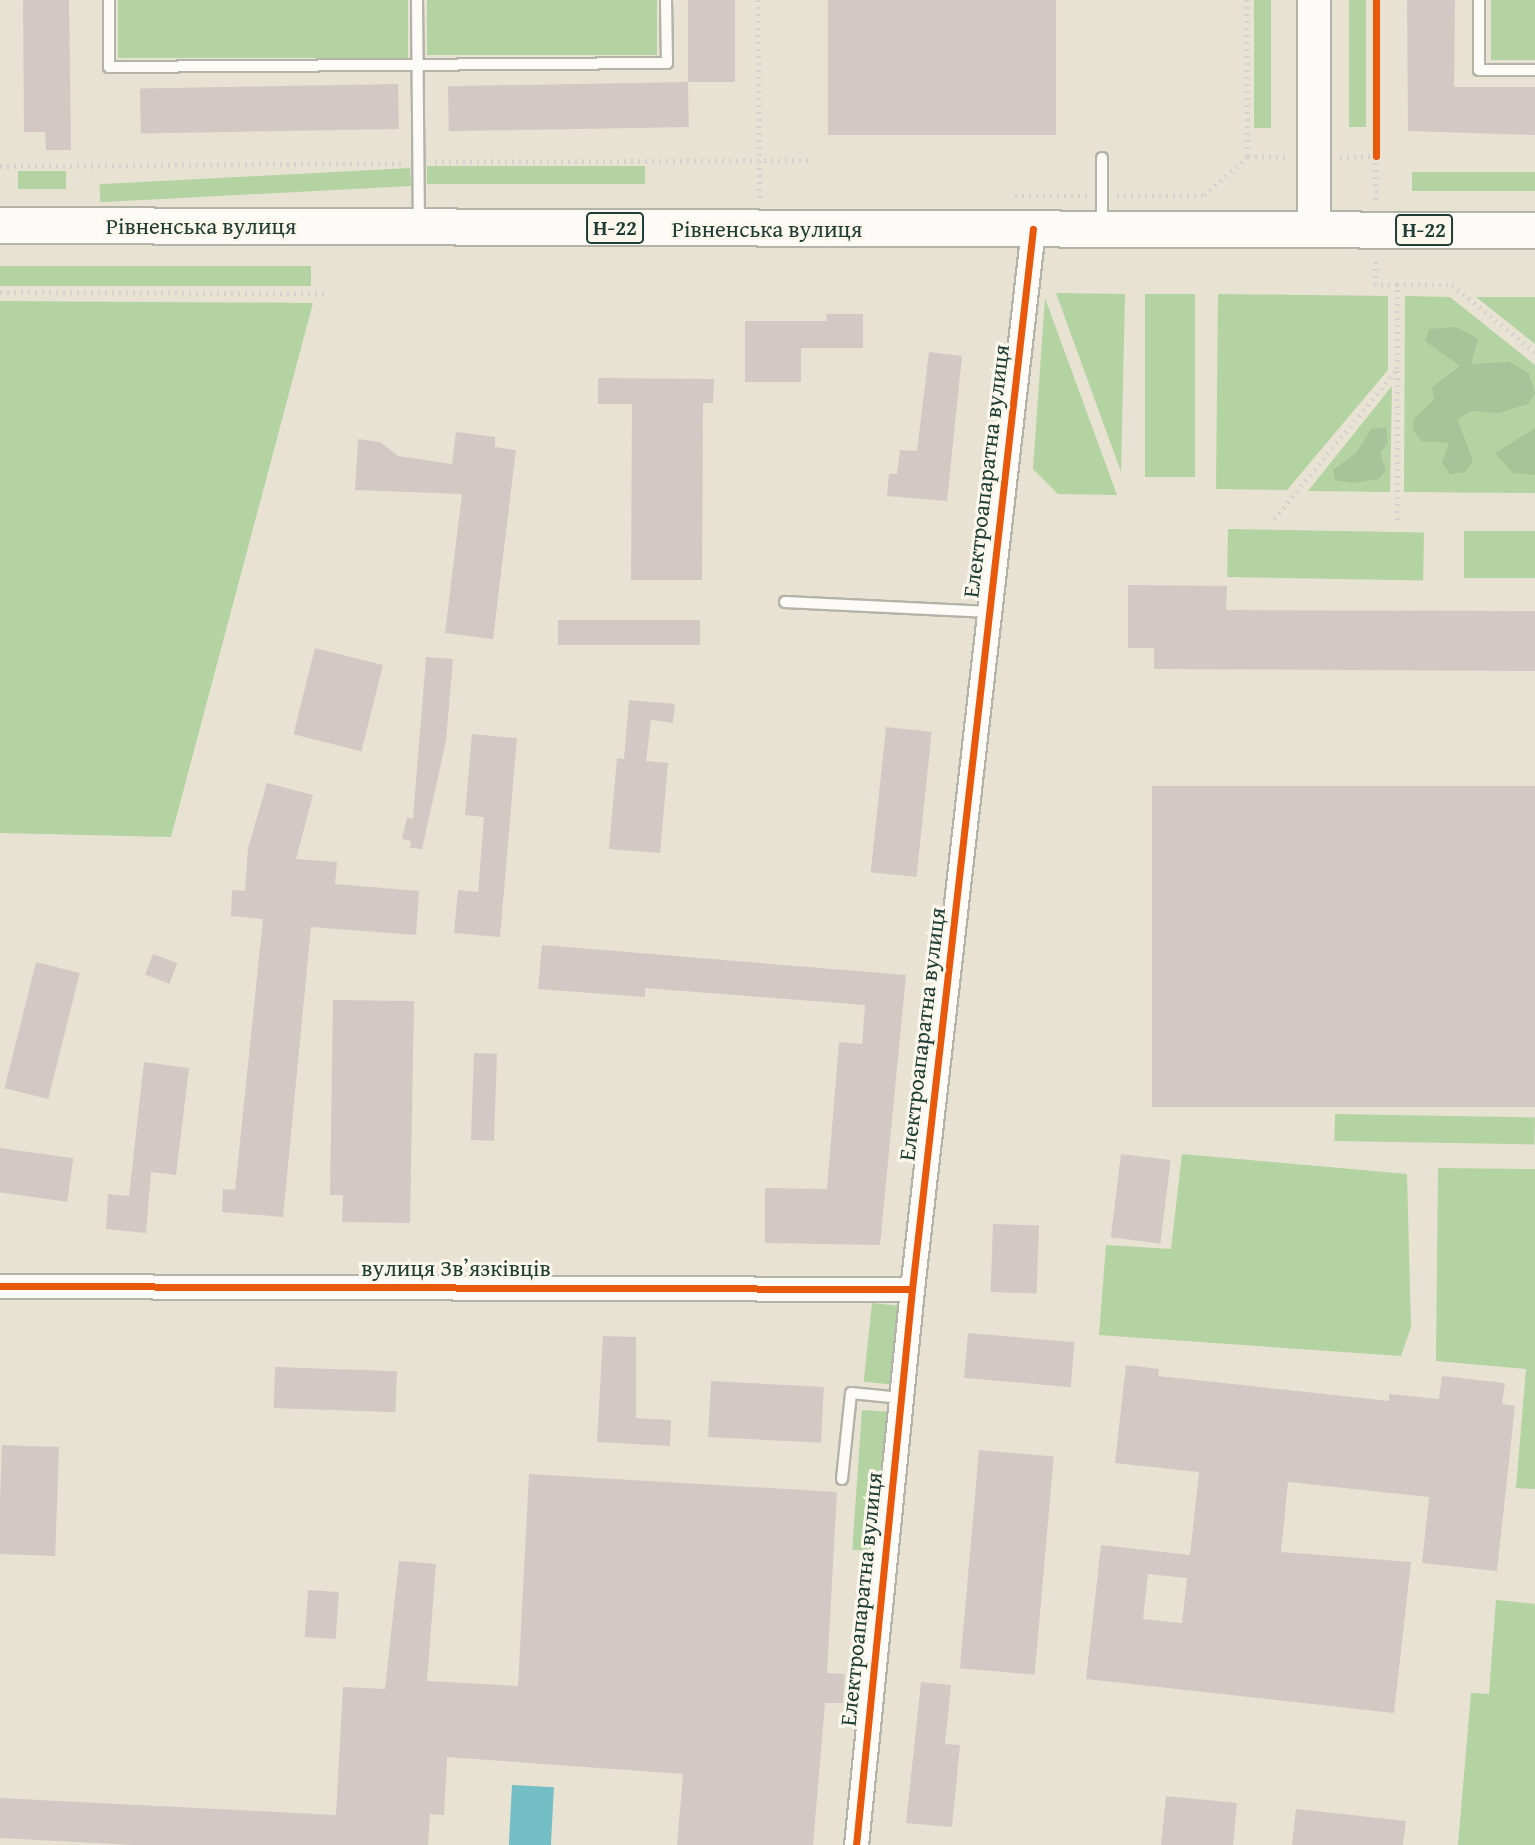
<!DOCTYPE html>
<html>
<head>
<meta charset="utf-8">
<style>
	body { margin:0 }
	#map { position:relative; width:1535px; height:1845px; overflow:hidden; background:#e8e2d2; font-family:"Gentium Book Plus",serif }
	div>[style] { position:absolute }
	.green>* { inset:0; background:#b4d3a2; transform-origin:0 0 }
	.forest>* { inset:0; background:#a5c499 }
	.water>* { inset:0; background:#74bec6; transform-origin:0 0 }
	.building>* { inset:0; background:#d4c8c4; transform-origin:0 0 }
	.path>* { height:4.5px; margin-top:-2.25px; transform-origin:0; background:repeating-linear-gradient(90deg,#d3d4cf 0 2px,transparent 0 7px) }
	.roads { filter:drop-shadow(2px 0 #b3b3a8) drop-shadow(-2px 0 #b3b3a8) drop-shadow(0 2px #b3b3a8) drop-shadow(0 -2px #b3b3a8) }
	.lane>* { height:10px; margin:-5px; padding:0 5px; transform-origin:5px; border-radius:5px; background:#fcfbf8 }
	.street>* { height:23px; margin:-11.5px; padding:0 11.5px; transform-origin:11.5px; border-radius:11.5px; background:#fcfbf8 }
	.secondary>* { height:32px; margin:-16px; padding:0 16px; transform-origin:16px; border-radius:16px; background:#fcfbf8 }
	.primary>* { height:35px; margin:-17.5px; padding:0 17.5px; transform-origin:17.5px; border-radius:17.5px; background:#fcfbf8 }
	.cycleway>* { height:7px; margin:-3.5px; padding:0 3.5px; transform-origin:3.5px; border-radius:3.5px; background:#e8590c }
	span { translate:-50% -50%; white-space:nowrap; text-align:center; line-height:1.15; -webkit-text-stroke:6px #fbf7ec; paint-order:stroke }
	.shield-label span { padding:2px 5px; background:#fbf7ec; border:2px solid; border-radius:5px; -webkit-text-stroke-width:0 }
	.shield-label { font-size:21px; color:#1f3d34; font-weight:700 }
	.street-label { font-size:23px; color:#1f3d34 }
</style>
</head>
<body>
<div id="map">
	<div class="green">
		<div style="left:118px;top:0;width:290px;height:58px"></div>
		<div style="left:427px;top:0;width:230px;height:55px"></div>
		<div style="left:1254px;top:0;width:17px;height:128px"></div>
		<div style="left:1349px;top:0;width:17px;height:127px"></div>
		<div style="left:1491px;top:0;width:44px;height:60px"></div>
		<div style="left:645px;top:166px;width:18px;height:218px;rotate:90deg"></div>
		<div style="left:410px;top:168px;width:18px;height:311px;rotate:87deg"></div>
		<div style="left:18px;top:171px;width:48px;height:18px"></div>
		<div style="left:1412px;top:172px;width:123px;height:19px"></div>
		<div style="left:0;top:266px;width:311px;height:20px"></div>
		<div style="clip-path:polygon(1056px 293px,1125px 294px,1121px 472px)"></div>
		<div style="left:1145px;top:294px;width:50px;height:183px"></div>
		<div style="clip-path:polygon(1218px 294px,1388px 296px,1388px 370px,1287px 490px,1216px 489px)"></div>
		<div style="clip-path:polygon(1405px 296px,1450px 297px,1535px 365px,1535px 493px,1404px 492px)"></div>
		<div style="clip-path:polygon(1476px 297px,1535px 297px,1535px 344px)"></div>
		<div style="clip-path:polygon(1045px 298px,1117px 495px,1058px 494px,1033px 469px)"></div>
		<div style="clip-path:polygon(0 301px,313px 303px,171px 837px,0 833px)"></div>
		<div style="clip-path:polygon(1392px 386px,1390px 492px,1308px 491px)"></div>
		<div style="left:1228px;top:529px;width:196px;height:48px;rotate:1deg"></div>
		<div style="left:1464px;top:531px;width:71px;height:47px"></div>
		<div style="left:1335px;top:1114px;width:200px;height:27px;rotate:1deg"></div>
		<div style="clip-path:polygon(1182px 1154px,1407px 1174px,1411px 1327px,1401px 1356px,1099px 1335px,1106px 1245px,1171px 1249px)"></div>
		<div style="clip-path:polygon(1438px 1168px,1535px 1169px,1535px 1489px,1516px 1488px,1526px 1369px,1436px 1361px)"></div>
		<div style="left:872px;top:1303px;width:27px;height:79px;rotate:6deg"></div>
		<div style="left:862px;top:1410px;width:26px;height:140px;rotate:4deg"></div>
		<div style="clip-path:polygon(1496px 1600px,1535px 1604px,1535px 1845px,1458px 1845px,1471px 1693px,1489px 1694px)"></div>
	</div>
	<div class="forest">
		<div style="clip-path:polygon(1457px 327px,1478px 339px,1471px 364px,1510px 362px,1529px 374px,1535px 393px,1528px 404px,1499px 413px,1472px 411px,1457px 419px,1473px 460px,1465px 472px,1450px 474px,1442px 463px,1449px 443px,1421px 441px,1413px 430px,1414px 419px,1434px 400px,1432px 387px,1460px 366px,1425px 341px,1429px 329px)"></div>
		<div style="clip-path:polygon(1386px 427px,1388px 443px,1380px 453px,1386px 470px,1379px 479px,1353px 483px,1335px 480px,1333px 470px,1356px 453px,1371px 429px)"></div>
		<div style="clip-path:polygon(1535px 428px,1535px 475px,1513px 473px,1495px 453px)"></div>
	</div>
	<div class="water">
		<div style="left:512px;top:1785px;width:42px;height:60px;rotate:3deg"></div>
	</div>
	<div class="building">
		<div style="clip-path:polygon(23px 0,69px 0,71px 150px,46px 150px,45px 132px,24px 132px)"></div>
		<div style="left:688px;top:0;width:47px;height:82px"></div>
		<div style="left:828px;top:0;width:228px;height:135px"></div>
		<div style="clip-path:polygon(1407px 0,1455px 0,1454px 87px,1535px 87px,1535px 135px,1408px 131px)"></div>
		<div style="left:688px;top:82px;width:45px;height:240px;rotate:89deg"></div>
		<div style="left:398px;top:84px;width:45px;height:258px;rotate:89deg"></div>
		<div style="clip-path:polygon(826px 314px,863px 314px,863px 348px,801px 348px,801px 382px,745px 382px,745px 321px,827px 321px)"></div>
		<div style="clip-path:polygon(929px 352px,962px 356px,947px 501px,887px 496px,889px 474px,897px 474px,900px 450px,917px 451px)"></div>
		<div style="clip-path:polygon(598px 378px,714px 379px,713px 403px,703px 403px,702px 580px,631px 580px,632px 404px,598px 404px)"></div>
		<div style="clip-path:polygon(456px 432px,495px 437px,495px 447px,516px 450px,493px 639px,445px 633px,462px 494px,355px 490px,358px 439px,380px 442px,398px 456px,452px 464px)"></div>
		<div style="clip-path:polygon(1128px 585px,1227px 586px,1226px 610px,1535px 611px,1535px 671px,1154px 669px,1154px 648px,1128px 648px)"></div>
		<div style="left:558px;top:620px;width:142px;height:25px"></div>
		<div style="left:315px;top:648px;width:70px;height:89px;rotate:14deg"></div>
		<div style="clip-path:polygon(426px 657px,453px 659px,446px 741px,422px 849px,410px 848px,411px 841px,402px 839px,407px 817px,413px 819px)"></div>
		<div style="clip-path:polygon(629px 700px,675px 704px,673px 723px,651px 720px,646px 761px,668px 763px,660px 853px,609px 849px,617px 758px,624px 759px)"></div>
		<div style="left:886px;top:727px;width:46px;height:146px;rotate:6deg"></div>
		<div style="clip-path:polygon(472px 734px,517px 738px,500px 937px,454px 933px,458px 890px,478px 892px,484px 817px,465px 815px)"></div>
		<div style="clip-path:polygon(267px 783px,313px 795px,296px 859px,337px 862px,335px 884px,419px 891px,416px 935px,311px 927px,283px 1217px,222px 1212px,223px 1189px,235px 1190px,263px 919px,231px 916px,232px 890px,245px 891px,248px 848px)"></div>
		<div style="left:1152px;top:786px;width:383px;height:321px"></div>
		<div style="clip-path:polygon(542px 945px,906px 975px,880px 1245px,765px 1243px,765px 1188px,827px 1189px,839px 1042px,862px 1044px,865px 1005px,645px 988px,645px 997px,538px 989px)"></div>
		<div style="left:153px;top:954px;width:26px;height:22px;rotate:21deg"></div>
		<div style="left:36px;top:962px;width:45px;height:130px;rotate:14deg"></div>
		<div style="clip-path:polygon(333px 1000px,414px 1001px,410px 1223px,342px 1222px,343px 1195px,330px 1195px)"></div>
		<div style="left:474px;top:1053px;width:23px;height:87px;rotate:2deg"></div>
		<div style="clip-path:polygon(144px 1062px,189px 1068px,176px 1175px,151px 1172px,146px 1233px,106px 1229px,108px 1194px,129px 1196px)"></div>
		<div style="left:0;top:1148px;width:74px;height:44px;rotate:8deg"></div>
		<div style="left:1121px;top:1154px;width:50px;height:84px;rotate:7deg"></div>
		<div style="left:993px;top:1224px;width:46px;height:68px;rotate:2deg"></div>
		<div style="left:968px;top:1333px;width:107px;height:45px;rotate:5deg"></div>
		<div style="clip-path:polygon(603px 1336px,636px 1337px,636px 1418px,671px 1420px,670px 1446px,597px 1442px)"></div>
		<div style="clip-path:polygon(evenodd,1126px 1365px,1159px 1369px,1158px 1376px,1389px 1401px,1389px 1394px,1439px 1399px,1442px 1376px,1505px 1383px,1502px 1404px,1515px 1406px,1497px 1571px,1422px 1563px,1429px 1497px,1288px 1482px,1281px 1552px,1411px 1562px,1394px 1713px,1086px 1679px,1101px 1545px,1190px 1555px,1199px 1472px,1115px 1463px,1126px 1365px,1148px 1574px,1187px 1578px,1182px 1623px,1143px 1619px,1148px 1574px)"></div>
		<div style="left:275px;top:1367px;width:122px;height:41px;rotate:2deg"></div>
		<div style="left:711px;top:1381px;width:113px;height:56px;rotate:3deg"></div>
		<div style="left:2px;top:1445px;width:57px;height:109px;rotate:2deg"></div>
		<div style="left:979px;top:1450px;width:75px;height:219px;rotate:5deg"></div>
		<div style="clip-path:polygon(529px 1474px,837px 1492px,827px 1673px,845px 1674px,843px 1703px,825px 1703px,813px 1845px,677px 1845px,683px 1774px,447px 1757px,444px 1815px,430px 1814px,428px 1845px,133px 1845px,0 1838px,0 1798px,336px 1815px,343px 1687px,385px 1689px,399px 1561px,436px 1564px,427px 1681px,518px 1686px)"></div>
		<div style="left:308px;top:1590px;width:31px;height:47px;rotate:4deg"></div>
		<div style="clip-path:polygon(921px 1682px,951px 1685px,945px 1744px,960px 1745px,952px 1827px,906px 1823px)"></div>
		<div style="clip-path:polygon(1166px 1796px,1237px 1803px,1233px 1845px,1161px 1845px)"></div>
		<div style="clip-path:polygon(1296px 1809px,1406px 1821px,1403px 1845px,1292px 1845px)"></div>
	</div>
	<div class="path">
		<div style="left:758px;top:0;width:198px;rotate:89.4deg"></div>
		<div style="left:1247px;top:0;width:156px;rotate:89.6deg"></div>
		<div style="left:1340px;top:157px;width:36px;rotate:-2deg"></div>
		<div style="left:1376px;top:156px;width:46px;rotate:90deg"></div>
		<div style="left:435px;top:162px;width:374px;rotate:-0.3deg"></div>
		<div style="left:0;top:166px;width:402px;rotate:-0.4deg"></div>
		<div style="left:1015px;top:196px;width:72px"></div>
		<div style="left:1117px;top:196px;width:87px;rotate:-0.7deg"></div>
		<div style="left:1204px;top:195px;width:59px;rotate:-41.6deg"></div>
		<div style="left:1248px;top:156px;width:41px;rotate:1.4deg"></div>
		<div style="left:1397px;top:285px;width:55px"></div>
		<div style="left:1452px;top:285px;width:107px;rotate:38.9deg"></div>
		<div style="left:0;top:292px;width:329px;rotate:0.2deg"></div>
		<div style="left:1274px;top:519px;width:194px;rotate:-50.6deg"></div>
		<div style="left:1397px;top:369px;width:84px;rotate:-90deg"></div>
		<div style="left:1397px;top:285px;width:22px;rotate:180deg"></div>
		<div style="left:1375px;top:285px;width:28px;rotate:-88deg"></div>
		<div style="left:1397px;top:520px;width:150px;rotate:-90deg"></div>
	</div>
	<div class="roads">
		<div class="lane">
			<div style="left:109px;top:0;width:67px;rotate:90deg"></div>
			<div style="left:109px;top:67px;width:558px;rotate:-0.41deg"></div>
			<div style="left:667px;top:63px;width:63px;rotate:-90.9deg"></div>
			<div style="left:417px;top:0;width:220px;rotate:89.5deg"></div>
			<div style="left:1479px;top:0;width:70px;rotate:90deg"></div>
			<div style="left:1479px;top:70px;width:56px"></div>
			<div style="left:1102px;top:158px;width:65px;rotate:90deg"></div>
			<div style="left:785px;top:602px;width:205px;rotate:2.8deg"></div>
			<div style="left:842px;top:1479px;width:86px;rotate:-84deg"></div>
			<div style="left:851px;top:1393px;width:50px;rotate:5.7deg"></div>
		</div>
		<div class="street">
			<div style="left:0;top:1286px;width:912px;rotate:0.19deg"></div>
			<div style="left:856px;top:1845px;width:559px;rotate:-84.25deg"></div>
			<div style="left:912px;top:1289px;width:1067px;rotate:-83.49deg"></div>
		</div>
		<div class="secondary">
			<div style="left:1314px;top:0;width:229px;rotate:90deg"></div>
		</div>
		<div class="primary">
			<div style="left:0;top:225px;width:1535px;rotate:0.19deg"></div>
		</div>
	</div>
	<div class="cycleway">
		<div style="left:1376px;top:156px;width:156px;rotate:-90deg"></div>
		<div style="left:0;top:1286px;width:912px;rotate:0.19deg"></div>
		<div style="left:856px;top:1845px;width:559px;rotate:-84.25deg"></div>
		<div style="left:912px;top:1289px;width:1067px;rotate:-83.49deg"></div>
	</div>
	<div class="shield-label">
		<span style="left:615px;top:228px">Н-22</span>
		<span style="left:1424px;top:230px">Н-22</span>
	</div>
	<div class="street-label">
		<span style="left:201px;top:226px">Рівненська вулиця</span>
		<span style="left:767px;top:229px">Рівненська вулиця</span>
		<span style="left:986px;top:471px;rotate:-83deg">Електроапаратна вулиця</span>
		<span style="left:922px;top:1034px;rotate:-83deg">Електроапаратна вулиця</span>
		<span style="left:456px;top:1268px">вулиця Звʼязківців</span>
		<span style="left:861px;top:1599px;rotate:-84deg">Електроапаратна вулиця</span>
	</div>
</div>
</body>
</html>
